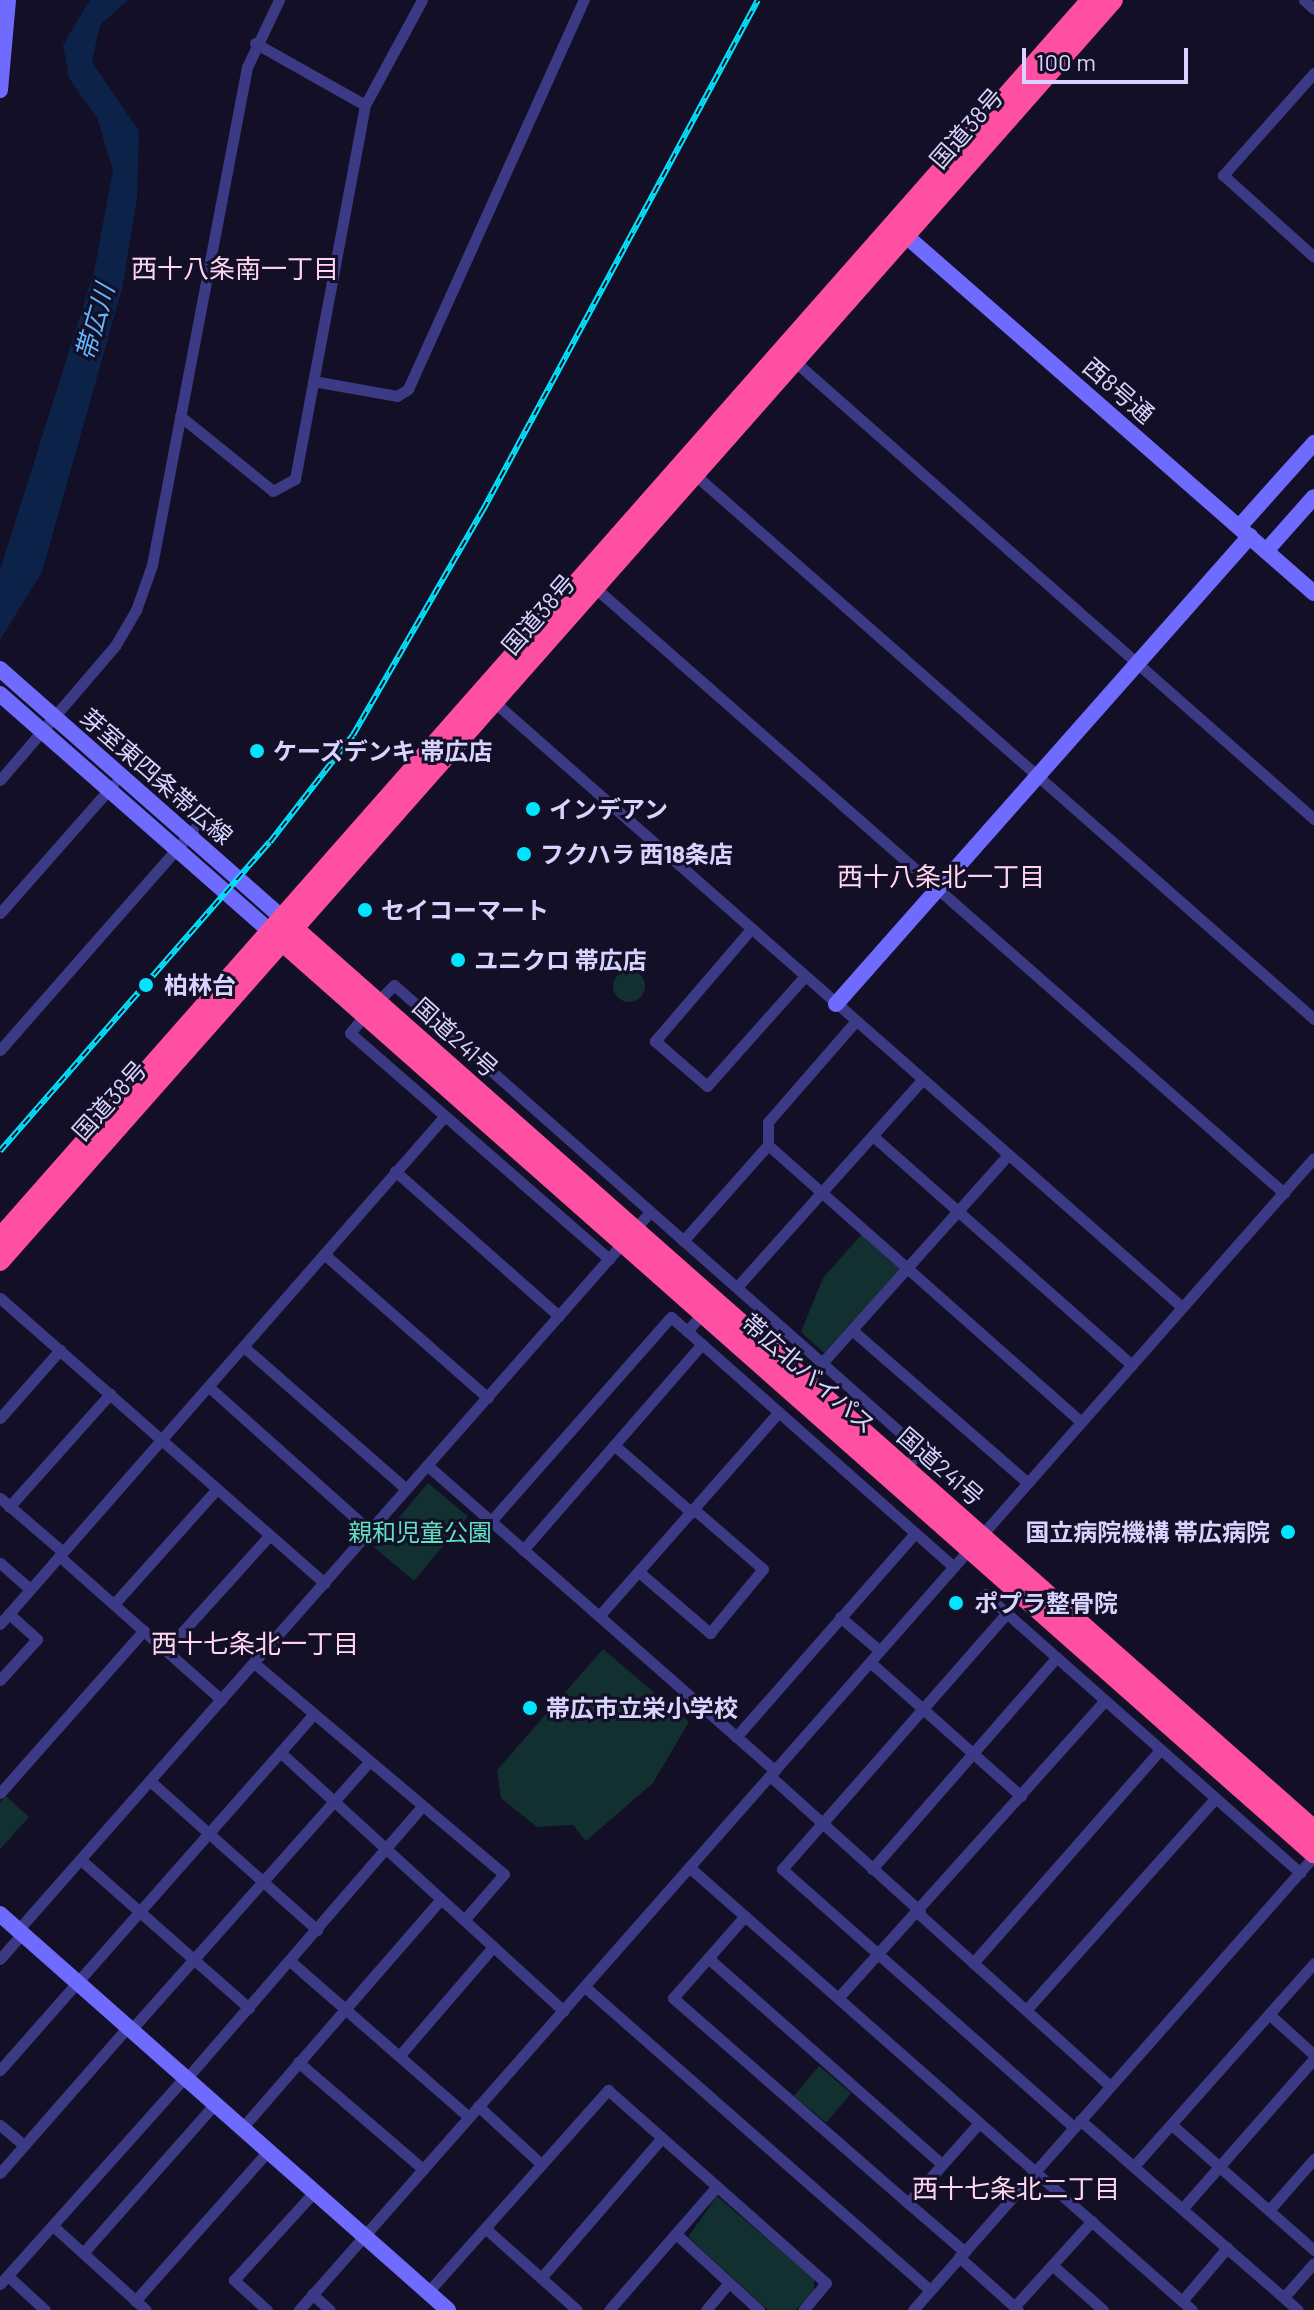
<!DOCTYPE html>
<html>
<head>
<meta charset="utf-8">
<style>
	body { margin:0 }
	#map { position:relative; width:1314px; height:2310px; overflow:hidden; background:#130f26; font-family:Barlow,"Noto Sans JP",sans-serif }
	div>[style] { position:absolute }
	.green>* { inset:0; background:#12302f; transform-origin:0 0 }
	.round { border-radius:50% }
	.water>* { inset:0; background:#0c2248 }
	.street>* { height:11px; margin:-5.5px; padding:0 5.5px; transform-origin:5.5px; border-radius:5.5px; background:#3d3a85 }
	.secondary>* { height:16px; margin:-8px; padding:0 8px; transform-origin:8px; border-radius:8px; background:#6f6bff }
	.highway>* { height:20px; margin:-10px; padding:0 10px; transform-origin:10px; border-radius:10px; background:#ff4fa3 }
	.rail>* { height:6px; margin-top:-3px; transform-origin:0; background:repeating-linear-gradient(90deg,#130f26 0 9px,#00e5ff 0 18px); box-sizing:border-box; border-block:2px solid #00e5ff }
	.dots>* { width:22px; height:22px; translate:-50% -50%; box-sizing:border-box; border:4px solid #130f26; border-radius:50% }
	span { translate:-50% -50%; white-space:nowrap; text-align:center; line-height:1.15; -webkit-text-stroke:6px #130f26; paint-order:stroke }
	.street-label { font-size:24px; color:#d9d4ff }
	.poi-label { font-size:24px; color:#d9d4ff; font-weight:700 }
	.left { translate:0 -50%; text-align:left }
	.right { translate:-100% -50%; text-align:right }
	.park-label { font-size:24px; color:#5fe0c0 }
	.neighbourhood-label { font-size:26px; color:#ffd6f0 }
	.water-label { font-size:26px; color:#62b6ff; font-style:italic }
	.scale { position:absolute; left:1022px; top:48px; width:166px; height:36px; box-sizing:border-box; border:4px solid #d9d4ff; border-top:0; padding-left:10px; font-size:24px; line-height:28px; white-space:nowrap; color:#d9d4ff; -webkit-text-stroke:6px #130f26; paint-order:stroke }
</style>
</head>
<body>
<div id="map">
	<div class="green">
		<div class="round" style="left:613px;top:970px;width:32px;height:32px"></div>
		<div style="clip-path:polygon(862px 1234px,900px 1269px,824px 1353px,801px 1332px,823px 1278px)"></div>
		<div style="left:428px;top:1483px;width:52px;height:84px;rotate:40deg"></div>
		<div style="clip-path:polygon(603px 1649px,689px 1722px,653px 1783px,586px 1841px,573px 1825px,537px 1827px,501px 1798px,497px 1770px)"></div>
		<div style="clip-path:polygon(6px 1796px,29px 1817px,0 1849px,0 1802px)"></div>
		<div style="left:819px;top:2066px;width:42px;height:39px;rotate:40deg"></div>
		<div style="clip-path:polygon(717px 2196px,814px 2279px,814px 2290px,796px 2310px,768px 2310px,688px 2237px)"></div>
	</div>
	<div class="water">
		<div style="clip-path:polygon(90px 0,128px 0,100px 25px,92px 62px,139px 131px,137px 197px,123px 285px,42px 572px,0 640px,0 570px,94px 272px,113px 170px,97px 118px,69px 78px,63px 45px)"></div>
	</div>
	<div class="street">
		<div style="left:1304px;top:0;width:13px;rotate:42deg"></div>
		<div style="left:255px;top:43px;width:126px;rotate:29.4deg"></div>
		<div style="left:1314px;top:73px;width:137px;rotate:131.7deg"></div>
		<div style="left:1223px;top:175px;width:122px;rotate:42deg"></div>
		<div style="left:792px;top:359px;width:696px;rotate:41.39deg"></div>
		<div style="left:313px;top:381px;width:85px;rotate:10.1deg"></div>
		<div style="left:397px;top:396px;width:13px;rotate:-32deg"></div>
		<div style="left:408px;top:389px;width:427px;rotate:-65.7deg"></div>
		<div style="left:180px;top:416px;width:119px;rotate:38.9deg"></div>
		<div style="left:273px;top:491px;width:25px;rotate:-29deg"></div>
		<div style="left:295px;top:479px;width:380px;rotate:-79.4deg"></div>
		<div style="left:365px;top:105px;width:119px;rotate:-61.5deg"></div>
		<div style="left:693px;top:473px;width:827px;rotate:41.32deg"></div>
		<div style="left:593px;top:586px;width:920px;rotate:41.3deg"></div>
		<div style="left:492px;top:700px;width:919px;rotate:41.34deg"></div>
		<div style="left:0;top:780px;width:177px;rotate:-49.4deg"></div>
		<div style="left:115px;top:646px;width:42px;rotate:-59.7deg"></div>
		<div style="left:136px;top:610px;width:48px;rotate:-70.4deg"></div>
		<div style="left:152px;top:565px;width:507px;rotate:-79.2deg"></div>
		<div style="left:247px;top:67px;width:74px;rotate:-64.5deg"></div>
		<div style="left:0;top:913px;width:171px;rotate:-48.6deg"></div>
		<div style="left:751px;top:929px;width:148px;rotate:130.6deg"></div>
		<div style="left:655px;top:1041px;width:69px;rotate:40.9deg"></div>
		<div style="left:707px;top:1086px;width:147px;rotate:-48.3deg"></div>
		<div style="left:377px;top:1002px;width:24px;rotate:-45deg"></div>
		<div style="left:394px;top:985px;width:571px;rotate:41.45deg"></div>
		<div style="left:822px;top:1363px;width:132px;rotate:41.6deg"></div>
		<div style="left:921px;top:1451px;width:24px;rotate:135deg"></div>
		<div style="left:365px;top:1015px;width:23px;rotate:130deg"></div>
		<div style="left:350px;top:1033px;width:344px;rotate:41.1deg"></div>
		<div style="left:0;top:1050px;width:303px;rotate:-48.7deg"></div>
		<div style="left:874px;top:1137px;width:344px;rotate:41.5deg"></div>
		<div style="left:768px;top:1145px;width:418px;rotate:41.5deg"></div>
		<div style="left:395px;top:1171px;width:219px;rotate:41.5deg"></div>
		<div style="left:683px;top:1241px;width:128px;rotate:-48.5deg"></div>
		<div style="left:768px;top:1145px;width:23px;rotate:-90deg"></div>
		<div style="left:768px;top:1122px;width:133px;rotate:-49deg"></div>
		<div style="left:324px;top:1254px;width:218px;rotate:41.3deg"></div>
		<div style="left:737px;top:1287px;width:278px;rotate:-48.2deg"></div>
		<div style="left:0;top:1298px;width:432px;rotate:41.3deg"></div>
		<div style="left:702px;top:1314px;width:23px;rotate:131deg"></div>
		<div style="left:687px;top:1331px;width:356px;rotate:41.5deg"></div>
		<div style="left:852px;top:1330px;width:233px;rotate:41deg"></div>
		<div style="left:244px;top:1347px;width:215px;rotate:41.2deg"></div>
		<div style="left:822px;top:1363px;width:279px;rotate:-48.2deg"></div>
		<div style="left:209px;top:1387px;width:216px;rotate:41.8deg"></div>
		<div style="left:0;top:1418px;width:91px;rotate:-48.6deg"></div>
		<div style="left:614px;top:1445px;width:103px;rotate:41.1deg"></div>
		<div style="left:427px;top:1465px;width:463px;rotate:41.3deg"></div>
		<div style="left:0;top:1498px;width:83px;rotate:40.6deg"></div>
		<div style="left:9px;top:1507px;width:152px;rotate:-48.2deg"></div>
		<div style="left:491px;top:1521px;width:272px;rotate:-48.6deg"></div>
		<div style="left:671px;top:1317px;width:21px;rotate:41deg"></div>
		<div style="left:523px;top:1550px;width:273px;rotate:-49deg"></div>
		<div style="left:59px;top:1556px;width:217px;rotate:41.5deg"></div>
		<div style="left:0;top:1563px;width:40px;rotate:41deg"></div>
		<div style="left:639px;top:1572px;width:94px;rotate:40.7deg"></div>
		<div style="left:710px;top:1633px;width:83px;rotate:-50.4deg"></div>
		<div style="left:763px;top:1569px;width:90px;rotate:-139.1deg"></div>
		<div style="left:985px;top:1594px;width:421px;rotate:41.5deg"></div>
		<div style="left:114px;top:1604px;width:154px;rotate:-48.2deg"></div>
		<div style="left:1007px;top:1613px;width:341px;rotate:131.3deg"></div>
		<div style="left:782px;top:1869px;width:390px;rotate:41.5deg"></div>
		<div style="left:599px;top:1616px;width:272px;rotate:-48.6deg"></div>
		<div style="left:840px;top:1617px;width:52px;rotate:40.4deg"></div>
		<div style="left:0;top:1624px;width:674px;rotate:-48.79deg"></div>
		<div style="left:166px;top:1650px;width:155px;rotate:-47.9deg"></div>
		<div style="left:870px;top:1662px;width:202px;rotate:41.6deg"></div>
		<div style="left:254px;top:1663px;width:327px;rotate:40.2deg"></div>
		<div style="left:504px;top:1874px;width:61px;rotate:131deg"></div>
		<div style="left:0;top:1680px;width:55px;rotate:-47.9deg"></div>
		<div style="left:37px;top:1639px;width:38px;rotate:-138deg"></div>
		<div style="left:736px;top:1737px;width:271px;rotate:-48.7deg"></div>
		<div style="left:280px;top:1752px;width:384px;rotate:42.4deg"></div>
		<div style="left:770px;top:1776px;width:202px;rotate:42deg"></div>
		<div style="left:150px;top:1781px;width:224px;rotate:41.7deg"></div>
		<div style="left:0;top:1793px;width:217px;rotate:-48.5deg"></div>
		<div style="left:81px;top:1860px;width:224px;rotate:41.4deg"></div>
		<div style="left:689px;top:1867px;width:670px;rotate:41.37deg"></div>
		<div style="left:872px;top:1869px;width:281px;rotate:-48.9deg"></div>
		<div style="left:918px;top:1913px;width:258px;rotate:42deg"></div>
		<div style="left:745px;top:1916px;width:109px;rotate:131.3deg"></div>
		<div style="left:673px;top:1998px;width:312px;rotate:41.1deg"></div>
		<div style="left:18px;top:1930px;width:957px;rotate:-48.65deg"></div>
		<div style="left:708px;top:1958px;width:312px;rotate:41.4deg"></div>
		<div style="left:0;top:1959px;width:33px;rotate:-49deg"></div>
		<div style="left:290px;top:1961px;width:237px;rotate:41.1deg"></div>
		<div style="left:973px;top:1963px;width:283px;rotate:-48.7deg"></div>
		<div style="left:585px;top:1987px;width:459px;rotate:41.3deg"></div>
		<div style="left:838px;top:1998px;width:400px;rotate:-48.1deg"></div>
		<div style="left:1027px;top:2009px;width:282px;rotate:-48.2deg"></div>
		<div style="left:1269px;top:2014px;width:61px;rotate:42.3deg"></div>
		<div style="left:131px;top:2030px;width:357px;rotate:-48.4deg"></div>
		<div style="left:400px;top:2055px;width:143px;rotate:-49.3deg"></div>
		<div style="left:298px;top:2062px;width:165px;rotate:40.6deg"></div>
		<div style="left:0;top:2070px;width:473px;rotate:-48.6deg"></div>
		<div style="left:186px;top:2079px;width:357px;rotate:-49.1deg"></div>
		<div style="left:478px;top:2106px;width:86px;rotate:42.6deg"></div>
		<div style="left:1080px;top:2120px;width:289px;rotate:41.1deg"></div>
		<div style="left:0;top:2125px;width:31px;rotate:40deg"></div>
		<div style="left:1172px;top:2125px;width:189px;rotate:41.4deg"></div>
		<div style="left:242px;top:2128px;width:303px;rotate:-49deg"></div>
		<div style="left:1134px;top:2166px;width:271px;rotate:-48.4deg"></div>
		<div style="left:0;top:2173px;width:194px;rotate:-48.8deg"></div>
		<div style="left:1182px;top:2209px;width:200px;rotate:-48.7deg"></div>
		<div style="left:1270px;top:2209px;width:67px;rotate:-48.7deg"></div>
		<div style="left:53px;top:2226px;width:125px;rotate:42.1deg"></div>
		<div style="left:485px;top:2228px;width:123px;rotate:41.7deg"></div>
		<div style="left:676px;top:2234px;width:113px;rotate:42.5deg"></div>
		<div style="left:965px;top:2252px;width:75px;rotate:-139.3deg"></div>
		<div style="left:908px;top:2203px;width:107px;rotate:-48.4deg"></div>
		<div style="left:83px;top:2253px;width:199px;rotate:-48.5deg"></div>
		<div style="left:959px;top:2257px;width:79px;rotate:41.9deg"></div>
		<div style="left:1052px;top:2265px;width:68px;rotate:41.4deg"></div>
		<div style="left:8px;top:2276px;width:50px;rotate:42.6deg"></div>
		<div style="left:541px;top:2278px;width:184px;rotate:-49.2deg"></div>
		<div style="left:0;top:2284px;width:278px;rotate:-48.2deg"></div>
		<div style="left:428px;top:2292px;width:271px;rotate:-48.3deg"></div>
		<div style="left:608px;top:2090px;width:291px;rotate:41.5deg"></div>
		<div style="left:826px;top:2283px;width:35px;rotate:130deg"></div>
		<div style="left:312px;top:2294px;width:24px;rotate:42deg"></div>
		<div style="left:1284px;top:2297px;width:45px;rotate:-48.6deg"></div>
		<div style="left:135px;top:2301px;width:200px;rotate:-48.4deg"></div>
		<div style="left:1182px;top:2301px;width:70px;rotate:-49.7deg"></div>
		<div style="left:1014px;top:2307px;width:116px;rotate:-47.8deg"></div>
		<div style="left:267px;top:2310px;width:45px;rotate:-137.7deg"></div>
		<div style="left:234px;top:2280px;width:119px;rotate:-47.7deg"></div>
		<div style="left:299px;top:2310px;width:1535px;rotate:-48.62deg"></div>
		<div style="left:609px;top:2310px;width:164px;rotate:-48.9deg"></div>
		<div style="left:706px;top:2310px;width:35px;rotate:-50deg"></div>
		<div style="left:913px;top:2310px;width:606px;rotate:-48.55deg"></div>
	</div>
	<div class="secondary">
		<div style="left:0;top:90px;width:90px;rotate:-84.9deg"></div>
		<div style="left:897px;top:228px;width:554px;rotate:41.2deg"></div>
		<div style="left:1239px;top:527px;width:113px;rotate:-48.2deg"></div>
		<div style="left:1266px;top:551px;width:72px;rotate:-48.4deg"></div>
		<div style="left:0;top:669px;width:376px;rotate:41.4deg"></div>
		<div style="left:0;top:694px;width:361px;rotate:41.3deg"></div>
		<div style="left:836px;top:1004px;width:625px;rotate:-48.5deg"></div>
		<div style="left:0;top:1914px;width:598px;rotate:41.47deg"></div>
	</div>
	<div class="highway">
		<div style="left:285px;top:921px;width:1373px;rotate:41.46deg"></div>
		<div style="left:274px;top:934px;width:1388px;rotate:41.47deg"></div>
		<div style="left:0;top:1238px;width:1650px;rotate:-48.61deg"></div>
		<div style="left:0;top:1261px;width:1682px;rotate:-48.57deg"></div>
	</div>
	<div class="rail">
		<div style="left:0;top:1151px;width:410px;rotate:-48.9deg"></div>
		<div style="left:270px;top:842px;width:135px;rotate:-52.2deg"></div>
		<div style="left:353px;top:735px;width:260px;rotate:-60deg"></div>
		<div style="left:483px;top:510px;width:579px;rotate:-61.67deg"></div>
	</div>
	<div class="dots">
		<div style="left:257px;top:751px;background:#00e5ff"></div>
		<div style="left:533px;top:809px;background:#00e5ff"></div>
		<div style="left:524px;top:854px;background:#00e5ff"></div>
		<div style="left:365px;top:910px;background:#00e5ff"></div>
		<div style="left:458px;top:960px;background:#00e5ff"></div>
		<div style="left:146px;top:985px;background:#00e5ff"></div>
		<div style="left:1288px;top:1532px;background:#00e5ff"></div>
		<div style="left:956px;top:1603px;background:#00e5ff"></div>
		<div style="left:530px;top:1708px;background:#00e5ff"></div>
	</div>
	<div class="street-label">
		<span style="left:966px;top:128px;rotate:-49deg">国道38号</span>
		<span style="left:1119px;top:390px;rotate:41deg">西8号通</span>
		<span style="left:538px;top:614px;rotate:-49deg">国道38号</span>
		<span style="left:157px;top:776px;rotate:41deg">芽室東四条帯広線</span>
		<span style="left:456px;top:1037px;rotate:42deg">国道241号</span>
		<span style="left:109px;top:1100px;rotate:-48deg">国道38号</span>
		<span style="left:809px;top:1373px;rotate:41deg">帯広北バイパス</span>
		<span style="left:941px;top:1466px;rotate:41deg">国道241号</span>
	</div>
	<div class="poi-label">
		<span class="left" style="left:273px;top:751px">ケーズデンキ 帯広店</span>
		<span class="left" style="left:549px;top:809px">インデアン</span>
		<span class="left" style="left:540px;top:854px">フクハラ 西18条店</span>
		<span class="left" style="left:381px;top:910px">セイコーマート</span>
		<span class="left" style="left:474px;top:960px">ユニクロ 帯広店</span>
		<span class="left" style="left:164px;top:985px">柏林台</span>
		<span class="right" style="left:1270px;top:1532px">国立病院機構 帯広病院</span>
		<span class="left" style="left:974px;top:1603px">ポプラ整骨院</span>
		<span class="left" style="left:546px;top:1708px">帯広市立栄小学校</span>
	</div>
	<div class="park-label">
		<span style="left:420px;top:1532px">親和児童公園</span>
	</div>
	<div class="neighbourhood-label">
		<span style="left:235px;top:268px">西十八条南一丁目</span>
		<span style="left:941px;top:876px">西十八条北一丁目</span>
		<span style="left:255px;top:1643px">西十七条北一丁目</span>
		<span style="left:1016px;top:2188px">西十七条北二丁目</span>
	</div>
	<div class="water-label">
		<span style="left:94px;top:322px;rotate:-74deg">帯広川</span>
	</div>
	<div class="scale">100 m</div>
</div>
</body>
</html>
